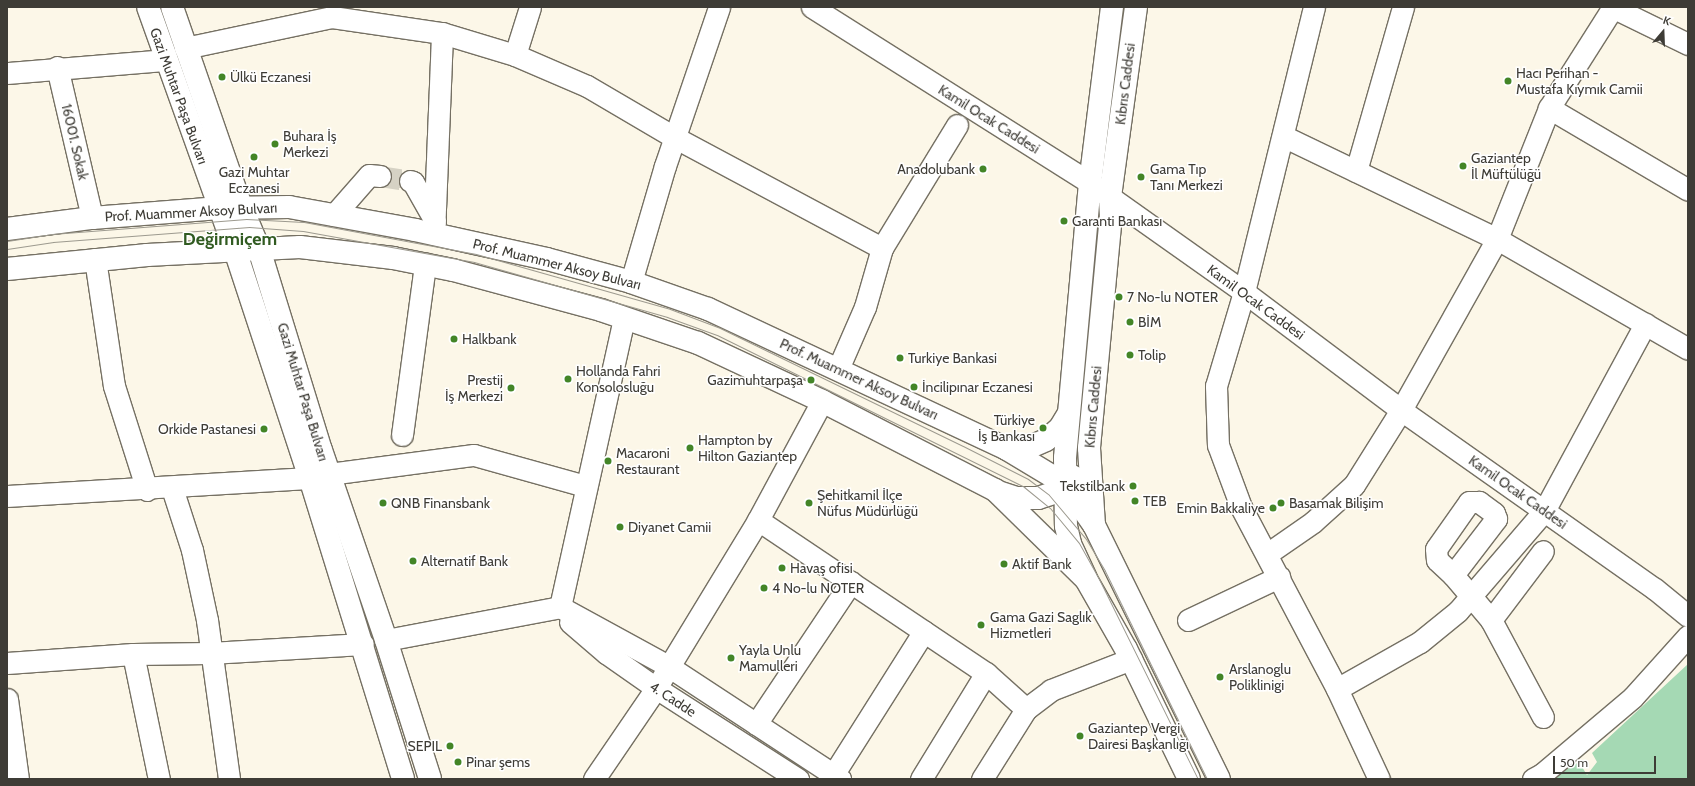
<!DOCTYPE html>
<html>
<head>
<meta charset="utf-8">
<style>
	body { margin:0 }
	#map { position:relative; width:1695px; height:786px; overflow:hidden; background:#fcf7e8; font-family:Cabin,sans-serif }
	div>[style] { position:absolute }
	.green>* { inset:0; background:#a5d9b4 }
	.minor-tunnel>* { height:21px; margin-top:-10.5px; transform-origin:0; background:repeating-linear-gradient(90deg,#d6d2c4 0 21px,transparent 0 31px) }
	.roads { filter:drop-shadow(1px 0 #757063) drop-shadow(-1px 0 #757063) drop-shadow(0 1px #757063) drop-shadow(0 -1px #757063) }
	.minor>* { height:21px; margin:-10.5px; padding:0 10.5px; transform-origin:10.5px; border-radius:10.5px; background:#fff }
	.major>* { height:22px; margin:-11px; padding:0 11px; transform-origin:11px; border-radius:11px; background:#fff }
	.tram>* { height:1px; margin:-0.5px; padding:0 0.5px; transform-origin:0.5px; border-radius:0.5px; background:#9d9a8f }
	.dots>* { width:11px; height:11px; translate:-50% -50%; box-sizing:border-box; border:2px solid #fff; border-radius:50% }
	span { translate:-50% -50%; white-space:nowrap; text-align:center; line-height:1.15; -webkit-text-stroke:3px #fff; paint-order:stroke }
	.poi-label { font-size:14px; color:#3e3c36 }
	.left { translate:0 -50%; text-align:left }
	.right { translate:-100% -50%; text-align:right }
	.street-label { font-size:14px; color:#3e3c36 }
	.district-label { font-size:18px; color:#315b21; font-weight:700 }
	.frame { position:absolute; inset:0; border:8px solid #3e3c36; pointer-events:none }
	.north { position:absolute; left:1643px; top:12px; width:40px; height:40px; -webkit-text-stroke:3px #fff; paint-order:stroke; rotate:19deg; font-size:11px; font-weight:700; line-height:16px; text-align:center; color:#3e3c36 }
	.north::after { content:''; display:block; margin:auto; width:14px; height:18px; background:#3e3c36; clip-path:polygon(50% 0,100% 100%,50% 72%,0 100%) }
	.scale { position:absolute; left:1553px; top:756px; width:103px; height:18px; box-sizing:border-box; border:2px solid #3e3c36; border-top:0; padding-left:5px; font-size:12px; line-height:14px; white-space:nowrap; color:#3e3c36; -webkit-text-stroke:3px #fff; paint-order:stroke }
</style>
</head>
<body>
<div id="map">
	<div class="green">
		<div style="clip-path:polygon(1688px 664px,1688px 779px,1551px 779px,1579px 762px,1587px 775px,1597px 762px,1592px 753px)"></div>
	</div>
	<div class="minor-tunnel">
		<div style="left:380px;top:176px;width:30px;rotate:9deg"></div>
	</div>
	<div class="roads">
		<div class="minor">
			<div style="left:812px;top:7px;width:329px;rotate:32.3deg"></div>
			<div style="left:1090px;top:183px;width:189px;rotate:35.3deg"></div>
			<div style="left:1244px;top:292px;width:196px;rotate:36.9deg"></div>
			<div style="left:1401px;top:410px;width:311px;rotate:35.2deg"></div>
			<div style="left:1655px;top:589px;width:43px;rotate:39.3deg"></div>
			<div style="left:1314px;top:7px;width:293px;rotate:103.8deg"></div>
			<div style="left:1244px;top:292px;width:98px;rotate:106.6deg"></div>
			<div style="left:1216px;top:386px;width:59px;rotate:88.1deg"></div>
			<div style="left:1218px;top:445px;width:66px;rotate:69.6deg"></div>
			<div style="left:1241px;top:507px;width:206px;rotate:62.2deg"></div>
			<div style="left:1337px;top:689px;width:99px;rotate:65deg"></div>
			<div style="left:1612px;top:7px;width:85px;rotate:26deg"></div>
			<div style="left:185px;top:48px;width:150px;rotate:-11.9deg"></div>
			<div style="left:332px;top:17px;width:111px;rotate:8.3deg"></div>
			<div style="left:442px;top:33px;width:76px;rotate:16.8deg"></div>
			<div style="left:515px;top:55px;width:78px;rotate:23.3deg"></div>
			<div style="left:587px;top:86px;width:101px;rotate:30.4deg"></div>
			<div style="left:674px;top:137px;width:236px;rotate:28.1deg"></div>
			<div style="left:515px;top:55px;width:50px;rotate:-72.6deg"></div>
			<div style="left:57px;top:67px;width:155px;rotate:76.9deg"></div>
			<div style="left:7px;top:73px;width:159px;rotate:-4.7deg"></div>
			<div style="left:1549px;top:108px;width:161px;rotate:30.5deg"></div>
			<div style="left:1283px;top:136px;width:237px;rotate:25.7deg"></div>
			<div style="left:1497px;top:239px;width:220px;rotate:29.9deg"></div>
			<div style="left:1356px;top:171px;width:171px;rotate:-74deg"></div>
			<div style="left:410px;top:181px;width:3px;rotate:18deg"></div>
			<div style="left:413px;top:182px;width:45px;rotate:60.6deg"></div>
			<div style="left:334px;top:215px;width:53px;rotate:-48.8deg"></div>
			<div style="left:369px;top:175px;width:11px;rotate:5deg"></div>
			<div style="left:434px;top:234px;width:201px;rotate:-87.7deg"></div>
			<div style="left:95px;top:259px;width:128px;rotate:81.5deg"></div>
			<div style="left:114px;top:386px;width:109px;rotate:72.4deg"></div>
			<div style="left:631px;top:282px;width:121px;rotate:-73.7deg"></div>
			<div style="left:665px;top:166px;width:168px;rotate:-71.2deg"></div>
			<div style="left:838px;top:369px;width:68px;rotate:-66.5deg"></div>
			<div style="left:865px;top:307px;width:61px;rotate:-73.9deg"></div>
			<div style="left:882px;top:248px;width:144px;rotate:-58.6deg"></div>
			<div style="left:402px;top:435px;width:173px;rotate:-82.3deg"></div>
			<div style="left:329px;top:474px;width:146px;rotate:-7.5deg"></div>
			<div style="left:474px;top:455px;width:115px;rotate:15.6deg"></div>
			<div style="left:172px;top:488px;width:65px;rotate:72.1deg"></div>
			<div style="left:192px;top:550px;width:72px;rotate:77.9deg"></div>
			<div style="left:207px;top:620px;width:161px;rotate:82.1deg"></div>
			<div style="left:7px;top:496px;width:304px;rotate:-3.4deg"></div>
			<div style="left:758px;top:520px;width:275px;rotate:33.9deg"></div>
			<div style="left:986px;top:673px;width:54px;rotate:42deg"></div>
			<div style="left:1267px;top:554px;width:56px;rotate:-34.8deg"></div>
			<div style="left:1313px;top:522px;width:55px;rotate:-42.1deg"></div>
			<div style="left:1354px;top:485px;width:89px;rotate:-57.9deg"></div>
			<div style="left:1401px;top:410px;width:196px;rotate:-60.7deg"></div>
			<div style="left:1497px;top:239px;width:141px;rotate:-68.3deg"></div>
			<div style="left:1549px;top:108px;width:120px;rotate:-57.6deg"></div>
			<div style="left:1453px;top:575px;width:71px;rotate:-52.5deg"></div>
			<div style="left:1496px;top:519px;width:6px;rotate:-108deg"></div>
			<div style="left:1494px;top:513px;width:19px;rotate:-144deg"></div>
			<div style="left:1479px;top:502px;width:10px;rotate:180deg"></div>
			<div style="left:1469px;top:502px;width:57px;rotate:125.1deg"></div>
			<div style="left:1436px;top:549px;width:11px;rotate:85deg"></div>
			<div style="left:1437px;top:560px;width:22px;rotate:43deg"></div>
			<div style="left:1453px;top:575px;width:59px;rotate:49.8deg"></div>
			<div style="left:1491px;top:620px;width:110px;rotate:61.8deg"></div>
			<div style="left:560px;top:607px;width:296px;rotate:-77.5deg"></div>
			<div style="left:1188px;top:620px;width:101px;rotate:-25.3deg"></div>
			<div style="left:1491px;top:620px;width:86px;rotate:-53deg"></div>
			<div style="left:570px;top:622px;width:48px;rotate:40.7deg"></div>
			<div style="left:606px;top:653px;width:61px;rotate:35deg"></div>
			<div style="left:656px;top:688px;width:169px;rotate:32.7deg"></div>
			<div style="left:386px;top:640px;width:177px;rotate:-10.7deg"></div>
			<div style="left:560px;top:607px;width:123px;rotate:28.6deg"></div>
			<div style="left:668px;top:666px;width:206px;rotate:33.3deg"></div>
			<div style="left:133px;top:654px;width:128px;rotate:78.3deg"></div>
			<div style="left:7px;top:663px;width:126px;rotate:-4.1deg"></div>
			<div style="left:133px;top:654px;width:77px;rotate:-0.7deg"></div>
			<div style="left:210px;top:653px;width:153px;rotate:-3.4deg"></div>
			<div style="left:1337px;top:689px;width:95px;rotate:-29.5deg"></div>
			<div style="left:1420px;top:642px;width:49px;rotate:-39.2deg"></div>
			<div style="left:1458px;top:611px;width:132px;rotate:-49.3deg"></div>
			<div style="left:1544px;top:511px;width:213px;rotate:-61.6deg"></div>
			<div style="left:7px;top:699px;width:81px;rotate:82.2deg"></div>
			<div style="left:756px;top:724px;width:171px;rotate:-56.2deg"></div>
			<div style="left:833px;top:775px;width:170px;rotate:-57.7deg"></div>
			<div style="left:594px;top:779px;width:110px;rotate:-55.7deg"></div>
			<div style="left:656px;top:688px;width:197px;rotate:-58.7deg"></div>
			<div style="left:758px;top:520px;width:135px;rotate:-61.7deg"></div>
			<div style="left:921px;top:779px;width:124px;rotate:-58.5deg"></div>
			<div style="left:982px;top:779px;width:83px;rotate:-57.8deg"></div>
			<div style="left:1026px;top:709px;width:31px;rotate:-37deg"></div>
			<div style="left:1051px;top:690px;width:86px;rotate:-21.2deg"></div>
			<div style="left:1533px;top:779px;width:10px;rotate:-29deg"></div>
			<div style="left:1542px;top:774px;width:119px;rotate:-40.2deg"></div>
			<div style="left:1633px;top:697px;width:82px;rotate:-48deg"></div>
		</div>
		<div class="major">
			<div style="left:148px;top:7px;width:258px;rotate:70.3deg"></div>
			<div style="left:235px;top:250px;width:240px;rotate:71.8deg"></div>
			<div style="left:310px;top:478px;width:315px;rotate:72.8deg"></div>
			<div style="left:172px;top:7px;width:211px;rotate:70.9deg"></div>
			<div style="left:241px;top:206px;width:47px;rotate:67.3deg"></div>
			<div style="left:259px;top:249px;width:210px;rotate:72.9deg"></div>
			<div style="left:321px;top:450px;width:201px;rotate:71.1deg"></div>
			<div style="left:386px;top:640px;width:146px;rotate:72.4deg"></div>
			<div style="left:1112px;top:7px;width:177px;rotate:97.1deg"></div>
			<div style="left:1090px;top:183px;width:276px;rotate:95.2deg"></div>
			<div style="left:1065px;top:458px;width:68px;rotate:89.2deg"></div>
			<div style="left:1066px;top:526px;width:18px;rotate:77deg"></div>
			<div style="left:1070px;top:544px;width:38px;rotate:65deg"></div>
			<div style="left:1086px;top:579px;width:81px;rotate:60.3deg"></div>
			<div style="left:1126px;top:649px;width:144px;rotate:64.1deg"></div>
			<div style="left:1136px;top:7px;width:193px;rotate:97.8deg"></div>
			<div style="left:1110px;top:198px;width:17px;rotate:87deg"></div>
			<div style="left:1111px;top:215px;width:234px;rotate:95.4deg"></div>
			<div style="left:1089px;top:448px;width:77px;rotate:86.3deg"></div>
			<div style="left:1094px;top:525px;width:283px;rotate:63.8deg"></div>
			<div style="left:7px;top:229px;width:86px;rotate:-7.4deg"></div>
			<div style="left:92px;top:218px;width:128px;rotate:-4.5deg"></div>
			<div style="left:220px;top:208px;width:69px;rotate:-0.8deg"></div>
			<div style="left:289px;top:207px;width:128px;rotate:10.3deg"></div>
			<div style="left:415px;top:230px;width:135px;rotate:12.4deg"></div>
			<div style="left:547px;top:259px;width:87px;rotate:15.3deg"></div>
			<div style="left:631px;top:282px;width:82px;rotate:19.3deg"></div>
			<div style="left:708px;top:309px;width:330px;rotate:25.1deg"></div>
			<div style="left:1007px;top:449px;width:68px;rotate:31.1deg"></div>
			<div style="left:1065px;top:484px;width:50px;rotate:54.7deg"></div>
			<div style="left:7px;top:269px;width:141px;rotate:-5.7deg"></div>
			<div style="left:147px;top:255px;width:153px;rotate:-3deg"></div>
			<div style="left:300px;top:247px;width:94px;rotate:6.7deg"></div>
			<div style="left:393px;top:258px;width:61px;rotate:11.3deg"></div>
			<div style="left:453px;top:270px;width:153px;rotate:15.1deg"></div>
			<div style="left:601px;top:310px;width:102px;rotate:18.8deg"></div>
			<div style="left:698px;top:343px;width:137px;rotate:25.1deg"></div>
			<div style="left:822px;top:401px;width:195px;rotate:27.2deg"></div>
			<div style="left:995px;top:490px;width:127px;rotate:44.4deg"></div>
			<div style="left:1007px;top:449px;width:21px;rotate:-3deg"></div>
			<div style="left:1028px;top:448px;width:20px;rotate:-24deg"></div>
			<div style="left:1046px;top:440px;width:18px;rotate:-41deg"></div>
			<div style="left:1060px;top:428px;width:17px;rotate:-59deg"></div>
			<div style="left:998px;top:492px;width:20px;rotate:18deg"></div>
			<div style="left:1017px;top:498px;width:21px"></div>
			<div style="left:1038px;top:498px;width:22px;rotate:-18deg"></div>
			<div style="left:1059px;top:491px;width:20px;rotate:-49deg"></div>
		</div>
	</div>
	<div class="tram">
		<div style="left:7px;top:241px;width:46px;rotate:-8.8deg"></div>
		<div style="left:52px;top:234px;width:195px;rotate:-4.4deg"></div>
		<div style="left:246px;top:219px;width:58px;rotate:3deg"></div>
		<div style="left:304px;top:222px;width:175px;rotate:10.5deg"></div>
		<div style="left:476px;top:254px;width:202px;rotate:15.8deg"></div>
		<div style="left:670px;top:309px;width:53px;rotate:20.8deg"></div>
		<div style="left:720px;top:328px;width:270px;rotate:25.9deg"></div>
		<div style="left:963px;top:446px;width:73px;rotate:26.9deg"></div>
		<div style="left:1028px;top:479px;width:26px;rotate:37deg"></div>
		<div style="left:1049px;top:495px;width:57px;rotate:49.9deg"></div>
		<div style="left:1086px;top:539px;width:37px;rotate:59deg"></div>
		<div style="left:1105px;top:571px;width:232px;rotate:63.9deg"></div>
		<div style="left:7px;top:249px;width:47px;rotate:-8.7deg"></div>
		<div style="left:53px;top:242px;width:197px;rotate:-4.4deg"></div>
		<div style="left:249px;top:227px;width:54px;rotate:4.2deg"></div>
		<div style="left:303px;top:231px;width:174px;rotate:10.3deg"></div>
		<div style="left:474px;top:262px;width:201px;rotate:15.9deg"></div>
		<div style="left:667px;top:317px;width:53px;rotate:19.8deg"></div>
		<div style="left:717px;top:335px;width:343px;rotate:26.3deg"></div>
		<div style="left:1024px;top:487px;width:33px;rotate:39deg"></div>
		<div style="left:1050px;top:508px;width:45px;rotate:50.4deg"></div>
		<div style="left:1079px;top:543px;width:37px;rotate:61deg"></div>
		<div style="left:1097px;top:575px;width:228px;rotate:63.7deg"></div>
	</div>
	<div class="dots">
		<div style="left:222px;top:77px;background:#438527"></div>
		<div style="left:1508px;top:81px;background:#438527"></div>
		<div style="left:275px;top:144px;background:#438527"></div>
		<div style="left:254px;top:157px;background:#438527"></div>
		<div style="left:1463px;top:166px;background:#438527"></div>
		<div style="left:983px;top:169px;background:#438527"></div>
		<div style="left:1141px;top:177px;background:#438527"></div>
		<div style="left:1064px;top:221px;background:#438527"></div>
		<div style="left:1119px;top:297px;background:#438527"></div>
		<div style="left:1130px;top:322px;background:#438527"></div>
		<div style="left:454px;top:339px;background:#438527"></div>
		<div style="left:1130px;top:355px;background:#438527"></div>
		<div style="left:900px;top:358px;background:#438527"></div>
		<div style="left:568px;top:379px;background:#438527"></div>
		<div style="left:811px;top:380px;background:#438527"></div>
		<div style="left:914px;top:387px;background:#438527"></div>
		<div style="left:511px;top:388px;background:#438527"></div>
		<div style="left:1043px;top:428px;background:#438527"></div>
		<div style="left:264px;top:429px;background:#438527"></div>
		<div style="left:690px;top:448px;background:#438527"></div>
		<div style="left:608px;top:461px;background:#438527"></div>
		<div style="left:1133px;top:486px;background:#438527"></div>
		<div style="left:1135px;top:501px;background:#438527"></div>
		<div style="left:383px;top:503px;background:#438527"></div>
		<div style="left:809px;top:503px;background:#438527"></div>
		<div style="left:1281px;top:503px;background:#438527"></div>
		<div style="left:1273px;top:508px;background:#438527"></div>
		<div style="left:620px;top:527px;background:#438527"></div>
		<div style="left:413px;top:561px;background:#438527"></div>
		<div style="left:1004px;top:564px;background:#438527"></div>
		<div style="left:782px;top:568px;background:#438527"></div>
		<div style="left:764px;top:588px;background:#438527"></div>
		<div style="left:981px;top:625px;background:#438527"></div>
		<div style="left:731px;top:658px;background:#438527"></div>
		<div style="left:1220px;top:677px;background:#438527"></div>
		<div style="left:1080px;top:736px;background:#438527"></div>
		<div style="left:450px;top:746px;background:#438527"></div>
		<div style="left:458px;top:762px;background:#438527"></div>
	</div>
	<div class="poi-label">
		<span class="left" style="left:1516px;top:81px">Hacı Perihan -<br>Mustafa Kıymık Camii</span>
		<span class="left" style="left:230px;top:77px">Ülkü Eczanesi</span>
		<span class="left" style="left:283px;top:144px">Buhara İş<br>Merkezi</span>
		<span class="left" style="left:1471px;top:166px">Gaziantep<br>İl Müftülüğü</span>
		<span class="right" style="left:975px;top:169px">Anadolubank</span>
		<span class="left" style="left:1150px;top:177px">Gama Tıp<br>Tanı Merkezi</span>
		<span style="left:254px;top:180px">Gazi Muhtar<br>Eczanesi</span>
		<span class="left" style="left:1072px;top:221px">Garanti Bankası</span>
		<span class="left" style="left:1127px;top:297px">7 No-lu NOTER</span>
		<span class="left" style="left:1138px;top:322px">BİM</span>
		<span class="left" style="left:462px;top:339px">Halkbank</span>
		<span class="left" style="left:1138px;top:355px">Tolip</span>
		<span class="left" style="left:908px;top:358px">Turkiye Bankasi</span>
		<span class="left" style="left:576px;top:379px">Hollanda Fahri<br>Konsolosluğu</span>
		<span class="right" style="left:503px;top:388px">Prestij<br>İş Merkezi</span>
		<span class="right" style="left:803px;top:380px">Gazimuhtarpaşa</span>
		<span class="left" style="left:922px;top:387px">İncilipınar Eczanesi</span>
		<span class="right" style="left:1035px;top:428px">Türkiye<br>İş Bankası</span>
		<span class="right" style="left:256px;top:429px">Orkide Pastanesi</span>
		<span class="left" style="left:698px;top:448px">Hampton by<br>Hilton Gaziantep</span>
		<span class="left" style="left:616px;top:461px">Macaroni<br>Restaurant</span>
		<span class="right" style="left:1125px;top:486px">Tekstilbank</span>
		<span class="left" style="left:817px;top:503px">Şehitkamil İlçe<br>Nüfus Müdürlüğü</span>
		<span class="left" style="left:1143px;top:501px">TEB</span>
		<span class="left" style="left:391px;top:503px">QNB Finansbank</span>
		<span class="left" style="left:1289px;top:503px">Basamak Bilişim</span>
		<span class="right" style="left:1265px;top:508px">Emin Bakkaliye</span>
		<span class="left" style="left:628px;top:527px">Diyanet Camii</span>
		<span class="left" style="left:421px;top:561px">Alternatif Bank</span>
		<span class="left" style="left:1012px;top:564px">Aktif Bank</span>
		<span class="left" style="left:790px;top:568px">Havaş ofisi</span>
		<span class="left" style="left:772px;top:588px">4 No-lu NOTER</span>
		<span class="left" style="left:990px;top:625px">Gama Gazi Saglık<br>Hizmetleri</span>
		<span class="left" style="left:739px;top:658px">Yayla Unlu<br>Mamulleri</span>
		<span class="left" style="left:1229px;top:677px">Arslanoglu<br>Poliklinigi</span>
		<span class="left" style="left:1088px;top:736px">Gaziantep Vergi<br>Dairesi Başkanlığı</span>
		<span class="right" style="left:442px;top:746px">SEPIL</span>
		<span class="left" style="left:466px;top:762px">Pinar şems</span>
	</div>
	<div class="street-label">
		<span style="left:1125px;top:84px;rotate:-83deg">Kıbrıs Caddesi</span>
		<span style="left:179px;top:96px;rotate:70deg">Gazi Muhtar Paşa Bulvarı</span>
		<span style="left:989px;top:119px;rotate:32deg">Kamil Ocak Caddesi</span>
		<span style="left:75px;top:142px;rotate:77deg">16001. Sokak</span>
		<span style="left:191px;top:212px;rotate:-3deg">Prof. Muammer Aksoy Bulvarı</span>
		<span style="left:557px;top:264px;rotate:14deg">Prof. Muammer Aksoy Bulvarı</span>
		<span style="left:1256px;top:302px;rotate:36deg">Kamil Ocak Caddesi</span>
		<span style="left:859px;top:379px;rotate:25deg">Prof. Muammer Aksoy Bulvarı</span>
		<span style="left:303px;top:392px;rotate:73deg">Gazi Muhtar Paşa Bulvarı</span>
		<span style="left:1093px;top:407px;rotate:-85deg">Kıbrıs Caddesi</span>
		<span style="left:1518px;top:492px;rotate:35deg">Kamil Ocak Caddesi</span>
		<span style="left:673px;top:699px;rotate:33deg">4. Cadde</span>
	</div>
	<div class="district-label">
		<span style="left:230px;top:239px">Değirmiçem</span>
	</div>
	<div class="frame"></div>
	<div class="north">K</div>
	<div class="scale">50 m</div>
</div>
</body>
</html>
